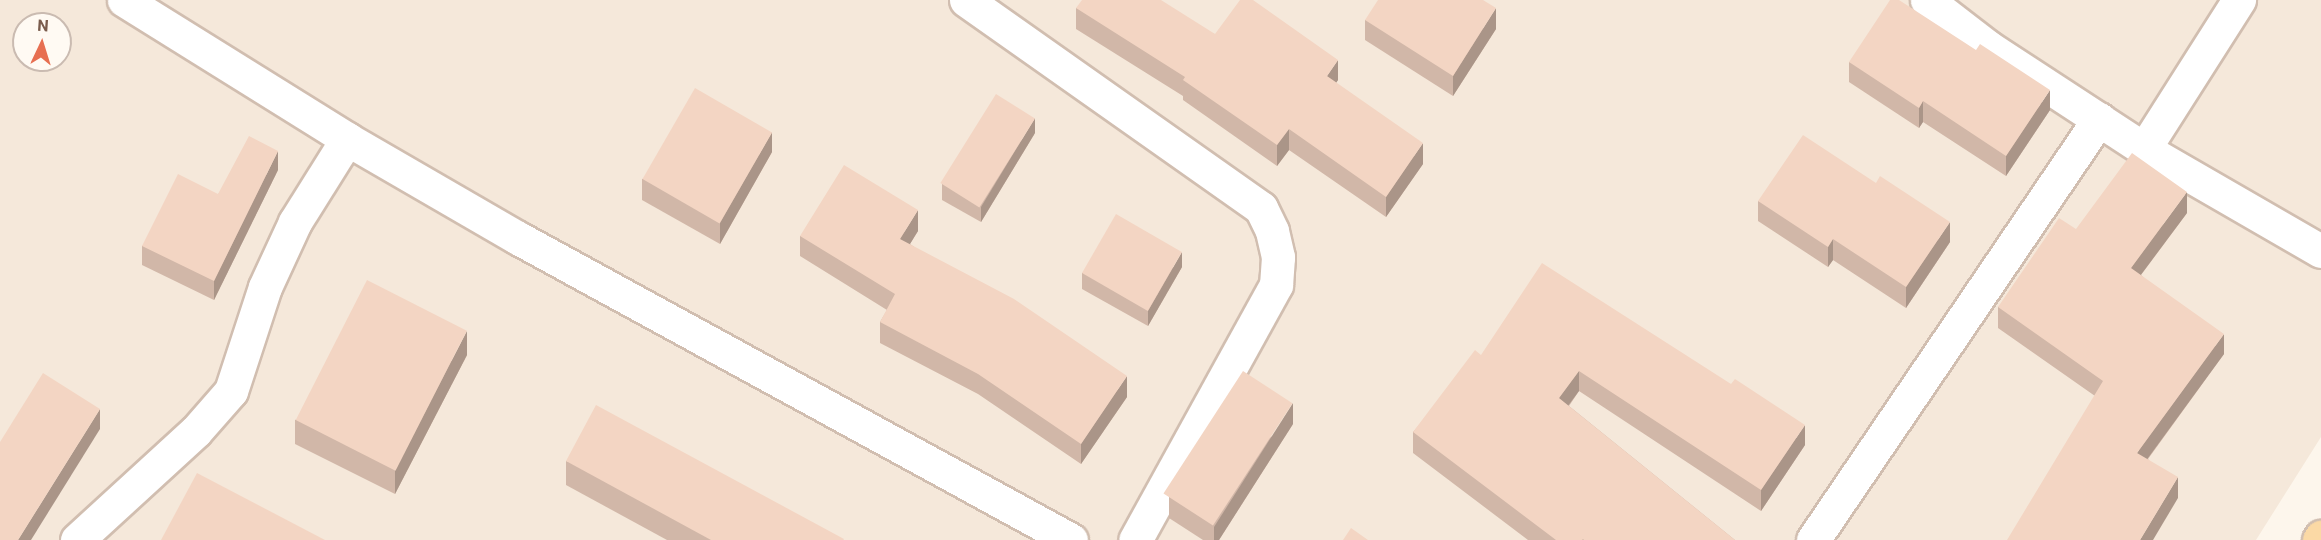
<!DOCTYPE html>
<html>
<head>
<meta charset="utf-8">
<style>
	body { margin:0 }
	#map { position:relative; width:2321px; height:540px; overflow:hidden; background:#fdf6ec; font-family:Roboto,sans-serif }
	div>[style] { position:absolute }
	.residential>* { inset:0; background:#f5e8da }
	.roads { filter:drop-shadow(2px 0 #d1beb0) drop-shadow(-2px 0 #d1beb0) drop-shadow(0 2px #d1beb0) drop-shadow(0 -2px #d1beb0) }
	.minor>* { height:33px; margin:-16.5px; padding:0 16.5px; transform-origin:16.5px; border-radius:16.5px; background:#fff }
	.major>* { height:33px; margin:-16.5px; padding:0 16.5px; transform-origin:16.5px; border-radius:16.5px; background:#fbd9a5 }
	.wall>* { inset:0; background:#d1b7a8 }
	.shaded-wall>* { inset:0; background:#aa9588 }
	.building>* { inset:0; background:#f3d5c3; transform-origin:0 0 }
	span { translate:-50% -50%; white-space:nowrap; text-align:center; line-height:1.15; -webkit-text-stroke:4.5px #fffaf3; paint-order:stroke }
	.north { position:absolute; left:12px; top:12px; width:60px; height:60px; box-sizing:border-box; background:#fffaf3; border:2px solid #cabbb1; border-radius:50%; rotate:4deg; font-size:16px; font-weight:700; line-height:24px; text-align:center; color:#7a5c4d }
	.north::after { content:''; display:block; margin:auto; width:21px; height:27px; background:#e76f51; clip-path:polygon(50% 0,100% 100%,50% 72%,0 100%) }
</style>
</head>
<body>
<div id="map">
	<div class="residential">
		<div style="clip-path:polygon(evenodd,0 0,2321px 0,2321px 437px,2256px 540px,0 540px,0 0,24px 24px,60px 24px,60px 60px,24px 60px,24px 24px)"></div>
	</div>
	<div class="roads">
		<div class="minor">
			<div style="left:124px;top:0;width:263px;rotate:31.9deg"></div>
			<div style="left:347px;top:139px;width:198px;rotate:30.1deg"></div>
			<div style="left:518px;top:238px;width:630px;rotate:28.64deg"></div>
			<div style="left:966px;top:0;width:361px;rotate:35.2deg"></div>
			<div style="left:1261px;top:208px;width:25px;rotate:64deg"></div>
			<div style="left:1272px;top:231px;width:27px;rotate:77deg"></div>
			<div style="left:1278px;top:257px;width:28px;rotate:94deg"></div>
			<div style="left:1276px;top:285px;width:291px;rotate:118.9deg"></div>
			<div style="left:1927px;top:0;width:77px;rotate:37.6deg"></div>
			<div style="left:1988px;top:47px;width:186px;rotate:33.2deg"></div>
			<div style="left:2144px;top:149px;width:204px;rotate:30deg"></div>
			<div style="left:2144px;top:149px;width:177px;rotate:-57.5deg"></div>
			<div style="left:77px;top:540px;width:161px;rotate:-42.5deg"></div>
			<div style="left:196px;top:431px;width:53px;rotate:-48.8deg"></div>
			<div style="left:231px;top:391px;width:109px;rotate:-71.9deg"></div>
			<div style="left:265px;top:287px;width:72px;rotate:-65.2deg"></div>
			<div style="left:295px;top:222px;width:98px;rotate:-57.9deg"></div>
			<div style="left:1813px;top:540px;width:509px;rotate:-55.81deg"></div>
		</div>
		<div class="major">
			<div style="left:2319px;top:540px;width:4px;rotate:-56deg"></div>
		</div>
	</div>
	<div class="wall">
		<div style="clip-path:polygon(1076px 8px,1215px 34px,1338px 80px,1336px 83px,1423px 164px,1386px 217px,1289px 150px,1277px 166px,1183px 100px,1183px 96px,1076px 29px)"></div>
		<div style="clip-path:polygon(1365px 20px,1496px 29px,1453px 96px,1365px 40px)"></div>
		<div style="clip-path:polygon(1849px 62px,2050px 110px,2006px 176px,1923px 122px,1919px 128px,1849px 82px)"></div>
		<div style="clip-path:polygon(1035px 133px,981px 222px,942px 200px,942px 184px)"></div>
		<div style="clip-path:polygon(772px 152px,720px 244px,642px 200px,642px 179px)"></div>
		<div style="clip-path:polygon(278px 170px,214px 300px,142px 265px,142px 246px,218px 194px)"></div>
		<div style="clip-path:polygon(1758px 201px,1950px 242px,1906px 308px,1833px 260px,1828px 267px,1758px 221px)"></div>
		<div style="clip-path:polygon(2187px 213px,2141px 275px,2224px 354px,2148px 459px,2178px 498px,2095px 396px,1998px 328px,1998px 307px)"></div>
		<div style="clip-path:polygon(918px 231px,910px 244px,1127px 397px,1081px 464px,978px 394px,880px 343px,880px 322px,887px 310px,800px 256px,800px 236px)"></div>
		<div style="clip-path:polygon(1182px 267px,1148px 326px,1082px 289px,1082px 273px)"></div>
		<div style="clip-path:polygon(467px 355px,395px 494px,295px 444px,295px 420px)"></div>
		<div style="clip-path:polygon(1481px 355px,1731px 384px,1805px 445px,1761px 511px,1579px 391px,1569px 406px,1735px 540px,1528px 540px,1413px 453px,1413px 432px)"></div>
		<div style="clip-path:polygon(1293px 424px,1219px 540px,1203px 540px,1169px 518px,1169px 497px)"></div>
		<div style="clip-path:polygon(566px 461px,844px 540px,667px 540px,566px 485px)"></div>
	</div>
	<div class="shaded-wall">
		<div style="clip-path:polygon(1496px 8px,1496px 29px,1453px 96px,1453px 76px)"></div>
		<div style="clip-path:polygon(1338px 60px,1338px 80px,1327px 96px,1327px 76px)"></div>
		<div style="clip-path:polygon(2050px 90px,2050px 110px,2006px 176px,2006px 156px)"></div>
		<div style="clip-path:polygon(1923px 101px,1923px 122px,1919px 128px,1919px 108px)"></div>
		<div style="clip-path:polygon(1035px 118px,1035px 133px,981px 222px,981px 207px)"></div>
		<div style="clip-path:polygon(1289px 129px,1289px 150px,1277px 166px,1277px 145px)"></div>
		<div style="clip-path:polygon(772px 132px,772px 152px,720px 244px,720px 223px)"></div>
		<div style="clip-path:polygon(1423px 143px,1423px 164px,1386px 217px,1386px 197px)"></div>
		<div style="clip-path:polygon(278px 151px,278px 170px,214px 300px,214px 281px)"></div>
		<div style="clip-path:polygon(2187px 192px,2187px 213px,2131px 288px,2131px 268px)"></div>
		<div style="clip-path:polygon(918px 210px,918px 231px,900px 260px,900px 239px)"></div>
		<div style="clip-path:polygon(1950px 222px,1950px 242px,1906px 308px,1906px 287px)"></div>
		<div style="clip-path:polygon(1833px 239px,1833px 260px,1828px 267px,1828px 247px)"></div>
		<div style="clip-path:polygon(1182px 252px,1182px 267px,1148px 326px,1148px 311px)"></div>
		<div style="clip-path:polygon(467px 331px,467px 355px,395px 494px,395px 470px)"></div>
		<div style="clip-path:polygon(2224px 334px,2224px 354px,2137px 473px,2137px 453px)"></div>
		<div style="clip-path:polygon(1579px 371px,1579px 391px,1559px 418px,1559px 398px)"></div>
		<div style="clip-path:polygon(1127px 376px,1127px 397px,1081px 464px,1081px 444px)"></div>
		<div style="clip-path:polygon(1293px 403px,1293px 424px,1219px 540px,1214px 540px,1214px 527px)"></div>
		<div style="clip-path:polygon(100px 409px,100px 429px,31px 540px,18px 540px)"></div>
		<div style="clip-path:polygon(1805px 425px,1805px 445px,1761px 511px,1761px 490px)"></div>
		<div style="clip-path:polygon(2178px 477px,2178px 498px,2153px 540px,2140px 540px)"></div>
	</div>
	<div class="building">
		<div style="clip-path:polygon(1082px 0,1161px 0,1215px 34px,1240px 0,1253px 0,1338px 60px,1327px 76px,1423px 143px,1386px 197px,1289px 129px,1277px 145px,1183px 80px,1185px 77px,1076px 8px)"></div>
		<div style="clip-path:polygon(1378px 0,1483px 0,1496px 8px,1453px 76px,1365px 20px)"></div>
		<div style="clip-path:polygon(1890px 0,1899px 0,1976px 50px,1980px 44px,2050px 90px,2006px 156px,1923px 101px,1919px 108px,1849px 62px)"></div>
		<div style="left:695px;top:88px;width:89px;height:105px;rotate:30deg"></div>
		<div style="left:996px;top:94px;width:46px;height:105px;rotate:32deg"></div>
		<div style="clip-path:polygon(1803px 135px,1876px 183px,1880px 176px,1950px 222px,1906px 287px,1833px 239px,1828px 247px,1758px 201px)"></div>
		<div style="clip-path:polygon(249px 136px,278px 151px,214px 281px,142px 246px,178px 174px,218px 194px)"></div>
		<div style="clip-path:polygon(2132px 153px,2187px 192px,2131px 268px,2224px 334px,2137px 453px,2178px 477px,2140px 540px,2007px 540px,2103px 381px,1998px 307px,2059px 218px,2076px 229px)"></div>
		<div style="clip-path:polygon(844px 165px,918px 210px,900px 239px,1014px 299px,1127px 376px,1081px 444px,978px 374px,880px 322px,895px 294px,800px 236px)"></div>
		<div style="left:1116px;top:214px;width:76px;height:68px;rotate:30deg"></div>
		<div style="clip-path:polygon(1542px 263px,1731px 384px,1735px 379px,1805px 425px,1761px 490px,1579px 371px,1559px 398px,1735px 540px,1584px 540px,1583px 539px,1582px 540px,1556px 540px,1413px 432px,1475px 350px,1481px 355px)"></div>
		<div style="left:367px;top:280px;width:112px;height:157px;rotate:27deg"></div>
		<div style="left:1243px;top:371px;width:59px;height:146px;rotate:33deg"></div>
		<div style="clip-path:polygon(43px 373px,100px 409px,18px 540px,0 540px,0 442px)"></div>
		<div style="clip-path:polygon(596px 405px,844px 539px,843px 540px,711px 540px,566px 461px)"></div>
		<div style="clip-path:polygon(197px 473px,325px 540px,161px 540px)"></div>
		<div style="clip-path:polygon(1351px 528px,1368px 540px,1343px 540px)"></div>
	</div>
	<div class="north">N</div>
</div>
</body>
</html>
